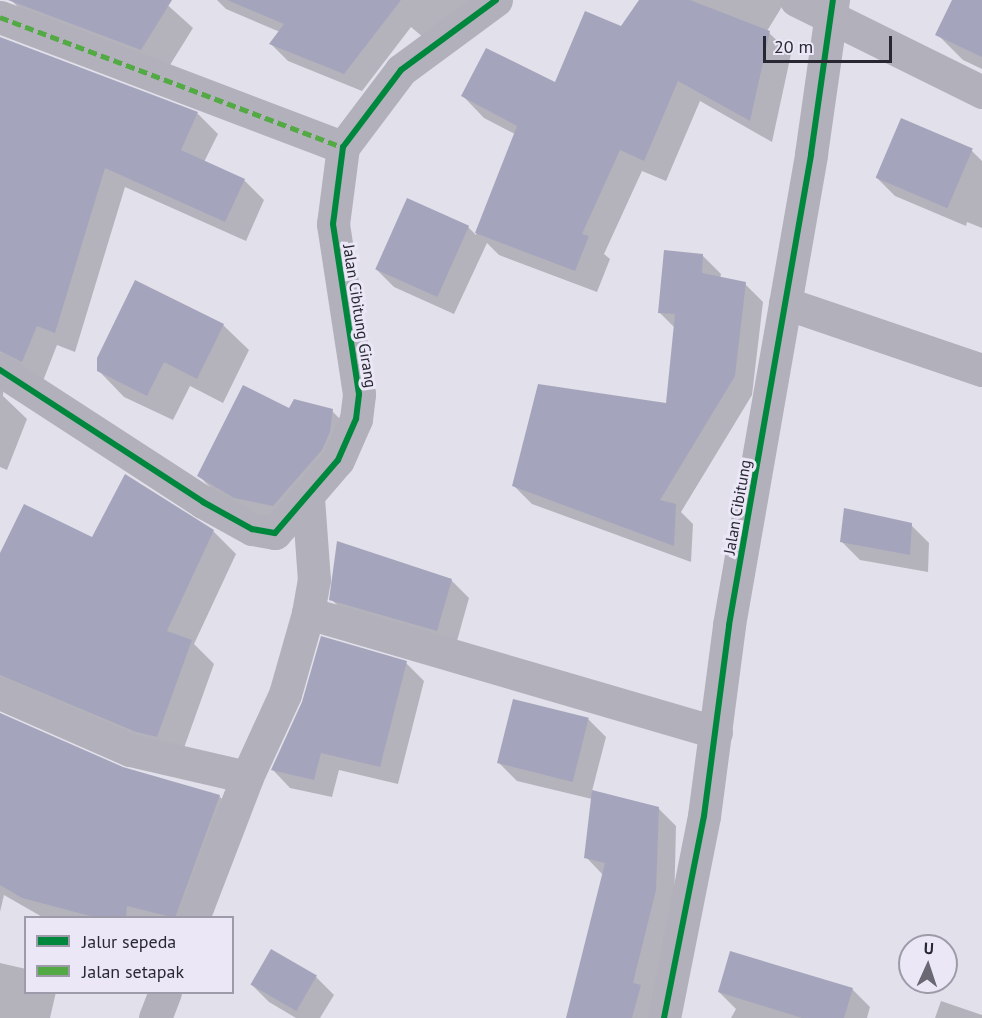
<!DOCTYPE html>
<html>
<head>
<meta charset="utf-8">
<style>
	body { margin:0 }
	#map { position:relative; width:982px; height:1018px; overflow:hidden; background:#e2e0ea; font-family:"PT Sans",sans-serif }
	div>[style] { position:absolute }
	.shadow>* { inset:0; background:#0003 }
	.building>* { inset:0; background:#a4a5bc; transform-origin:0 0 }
	.minor>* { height:33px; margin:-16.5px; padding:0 16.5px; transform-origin:16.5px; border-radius:16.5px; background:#b2b0ba }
	.quiet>* { height:4.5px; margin-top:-2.25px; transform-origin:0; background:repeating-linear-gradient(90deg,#53aa45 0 9px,transparent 0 13.5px) }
	.cycleway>* { height:6px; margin:-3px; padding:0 3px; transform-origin:3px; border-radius:3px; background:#00873e }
	span { translate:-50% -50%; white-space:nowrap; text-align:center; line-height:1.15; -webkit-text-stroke:6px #ebe7f7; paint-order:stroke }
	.street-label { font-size:16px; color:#282833 }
	.legend { position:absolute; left:24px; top:916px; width:210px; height:78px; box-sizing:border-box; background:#ebe7f7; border:2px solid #9d9ba9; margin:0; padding:8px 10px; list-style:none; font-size:18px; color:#282833 }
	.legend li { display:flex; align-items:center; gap:12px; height:30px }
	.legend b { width:30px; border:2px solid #9d9ba9 }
	.north { position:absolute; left:898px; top:934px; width:60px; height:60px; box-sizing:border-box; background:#ebe7f7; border:2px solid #9d9ba9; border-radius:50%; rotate:3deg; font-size:16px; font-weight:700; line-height:24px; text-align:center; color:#282833 }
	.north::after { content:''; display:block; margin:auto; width:21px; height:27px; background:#696873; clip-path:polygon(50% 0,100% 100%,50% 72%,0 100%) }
	.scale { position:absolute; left:763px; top:36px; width:129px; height:27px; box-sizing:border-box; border:3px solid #282833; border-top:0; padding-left:8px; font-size:18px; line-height:21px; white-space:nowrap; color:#282833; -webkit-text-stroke:4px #ebe7f7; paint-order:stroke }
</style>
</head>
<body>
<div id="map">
	<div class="shadow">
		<div style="clip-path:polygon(11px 0,162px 0,193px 28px,165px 73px,35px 24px)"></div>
		<div style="clip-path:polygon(217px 0,498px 0,438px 50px,411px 27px,362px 91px,288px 61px,271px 44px,280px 32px,226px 9px)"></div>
		<div style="clip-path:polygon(641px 0,786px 0,767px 31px,791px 54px,772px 142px,700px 101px,666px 181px,642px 171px,604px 254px,610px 259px,597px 292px,499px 255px,487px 243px,454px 314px,394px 287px,376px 269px,468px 227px,476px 235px,515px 134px,484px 118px,463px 96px,556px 85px,622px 28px)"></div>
		<div style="clip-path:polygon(954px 0,982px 0,982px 69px,963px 60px,937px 34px)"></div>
		<div style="clip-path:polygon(0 39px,198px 114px,218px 134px,204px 162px,244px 180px,264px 200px,246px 241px,125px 187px,75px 352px,57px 345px,43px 381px,4px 380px,3px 396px,27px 419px,7px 470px,0 467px)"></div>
		<div style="clip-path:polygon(972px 151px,982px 161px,982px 228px,967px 222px,966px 226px,895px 196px,877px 178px)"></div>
		<div style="clip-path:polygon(703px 256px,721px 274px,720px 279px,745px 284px,763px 302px,752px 395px,681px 512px,693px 524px,691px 562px,532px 504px,514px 486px,668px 405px,675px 328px,659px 312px)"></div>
		<div style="clip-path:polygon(223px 325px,249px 350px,223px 403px,190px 386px,173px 420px,124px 397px,99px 371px)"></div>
		<div style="clip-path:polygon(290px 410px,332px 411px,350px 429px,292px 524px,255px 513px,217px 494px,199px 476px)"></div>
		<div style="clip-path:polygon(911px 525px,929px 543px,928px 572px,860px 560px,842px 542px)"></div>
		<div style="clip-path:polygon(213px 531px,236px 554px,194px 644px,214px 664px,180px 759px,0 688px,0 558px,92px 539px)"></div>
		<div style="clip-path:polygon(451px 580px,469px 598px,455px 648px,349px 617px,331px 599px)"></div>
		<div style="clip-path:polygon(406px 663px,424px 681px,398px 784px,339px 770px,332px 797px,290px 788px,273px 770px)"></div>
		<div style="clip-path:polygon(0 713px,122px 769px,219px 796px,239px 816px,203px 918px,44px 918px,4px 895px,0 912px)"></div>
		<div style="clip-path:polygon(588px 719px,606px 737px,592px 791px,658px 808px,676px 826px,674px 909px,654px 1018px,567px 1018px,603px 875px,586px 857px,592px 799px,517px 781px,499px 763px)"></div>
		<div style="clip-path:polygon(0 963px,26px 969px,26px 992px,56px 992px,50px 1018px,0 1018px)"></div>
		<div style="clip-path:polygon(316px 977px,334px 995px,320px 1018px,296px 1018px,269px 1002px,251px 984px)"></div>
		<div style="clip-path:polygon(852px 989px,870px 1007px,867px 1018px,731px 1018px,736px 1009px,719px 992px)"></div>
		<div style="clip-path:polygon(941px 1001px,982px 1015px,982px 1018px,935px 1018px)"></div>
	</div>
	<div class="building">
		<div style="clip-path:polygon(8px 0,172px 0,141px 50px)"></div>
		<div style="clip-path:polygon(227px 0,401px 0,344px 74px,269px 44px,284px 24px)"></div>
		<div style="clip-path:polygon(639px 0,690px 0,770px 31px,750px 121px,678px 81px,644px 161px,620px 150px,582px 234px,589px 236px,575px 271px,475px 233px,517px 126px,461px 96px,486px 48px,555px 82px,585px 11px,621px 26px)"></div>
		<div style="clip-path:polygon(952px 0,982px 0,982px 57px,935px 35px)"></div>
		<div style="clip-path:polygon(0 37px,198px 112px,181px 150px,245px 179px,225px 222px,105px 168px,55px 333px,37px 326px,22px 362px,0 351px)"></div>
		<div style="left:901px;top:118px;width:78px;height:65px;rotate:23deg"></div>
		<div style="left:407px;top:198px;width:68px;height:78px;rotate:24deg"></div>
		<div style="clip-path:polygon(664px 250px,703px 254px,702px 273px,746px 282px,735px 376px,660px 500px,676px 504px,674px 546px,512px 486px,538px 384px,666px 403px,675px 314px,658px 313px)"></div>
		<div style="clip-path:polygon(135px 280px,224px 324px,197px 379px,164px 362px,147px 396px,97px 371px,97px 358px)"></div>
		<div style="clip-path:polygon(243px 385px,289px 408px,294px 399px,333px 409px,330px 432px,322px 450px,273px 506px,234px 498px,197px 476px)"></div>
		<div style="clip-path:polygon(125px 474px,214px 530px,167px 631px,192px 640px,157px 737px,136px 732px,0 675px,0 553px,24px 504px,92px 537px)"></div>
		<div style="clip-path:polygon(844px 508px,912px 523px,910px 555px,840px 542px)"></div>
		<div style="clip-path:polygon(337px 541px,452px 579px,437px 631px,329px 600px)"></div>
		<div style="clip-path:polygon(321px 636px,407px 661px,380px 767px,321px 753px,314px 780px,271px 770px,302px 702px)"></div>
		<div style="left:513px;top:699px;width:78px;height:66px;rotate:14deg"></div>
		<div style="clip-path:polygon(0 713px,123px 767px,220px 795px,175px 918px,127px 906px,126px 918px,98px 918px,22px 898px,0 885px)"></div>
		<div style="clip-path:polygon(592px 790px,659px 807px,656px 890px,633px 983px,641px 985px,632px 1018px,566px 1018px,605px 863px,584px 858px)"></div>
		<div style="left:271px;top:949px;width:53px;height:41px;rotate:30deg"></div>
		<div style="clip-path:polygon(730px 951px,853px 988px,844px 1018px,802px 1018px,718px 992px)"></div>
	</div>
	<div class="minor">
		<div style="left:796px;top:0;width:208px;rotate:26.3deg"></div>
		<div style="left:0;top:17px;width:367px;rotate:20.8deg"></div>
		<div style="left:785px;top:303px;width:208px;rotate:18.8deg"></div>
		<div style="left:0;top:370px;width:242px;rotate:33deg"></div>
		<div style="left:203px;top:502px;width:56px;rotate:28.9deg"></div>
		<div style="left:252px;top:529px;width:23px;rotate:10deg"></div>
		<div style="left:275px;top:533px;width:96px;rotate:-49.2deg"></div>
		<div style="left:338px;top:460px;width:45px;rotate:-66.3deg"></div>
		<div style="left:356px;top:419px;width:25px;rotate:-83deg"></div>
		<div style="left:359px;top:394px;width:172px;rotate:-98.7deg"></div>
		<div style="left:333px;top:224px;width:78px;rotate:-82.6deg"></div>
		<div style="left:343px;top:147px;width:96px;rotate:-53deg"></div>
		<div style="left:401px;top:70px;width:118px;rotate:-36.4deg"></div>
		<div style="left:308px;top:613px;width:425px;rotate:16.3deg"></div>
		<div style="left:0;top:693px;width:142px;rotate:23.7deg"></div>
		<div style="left:130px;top:750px;width:120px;rotate:13deg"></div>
		<div style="left:193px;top:918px;width:151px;rotate:-69deg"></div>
		<div style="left:247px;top:777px;width:91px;rotate:-65.4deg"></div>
		<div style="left:285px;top:694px;width:84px;rotate:-74.1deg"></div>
		<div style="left:308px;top:613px;width:34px;rotate:-80deg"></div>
		<div style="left:314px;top:580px;width:81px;rotate:-94.2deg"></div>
		<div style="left:155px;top:1018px;width:28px;rotate:-69deg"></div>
		<div style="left:664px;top:1018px;width:206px;rotate:-78.8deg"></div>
		<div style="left:704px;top:816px;width:193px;rotate:-82.5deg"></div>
		<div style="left:729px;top:625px;width:478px;rotate:-80.1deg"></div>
		<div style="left:811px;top:154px;width:156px;rotate:-81.9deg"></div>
	</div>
	<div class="quiet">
		<div style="left:0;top:17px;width:367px;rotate:20.8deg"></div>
	</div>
	<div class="cycleway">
		<div style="left:0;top:370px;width:242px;rotate:33deg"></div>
		<div style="left:203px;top:502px;width:56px;rotate:28.9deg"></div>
		<div style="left:252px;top:529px;width:23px;rotate:10deg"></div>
		<div style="left:275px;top:533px;width:96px;rotate:-49.2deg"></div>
		<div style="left:338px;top:460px;width:45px;rotate:-66.3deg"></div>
		<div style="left:356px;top:419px;width:25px;rotate:-83deg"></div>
		<div style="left:359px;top:394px;width:172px;rotate:-98.7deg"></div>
		<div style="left:333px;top:224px;width:78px;rotate:-82.6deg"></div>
		<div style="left:343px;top:147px;width:96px;rotate:-53deg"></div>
		<div style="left:401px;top:70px;width:118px;rotate:-36.4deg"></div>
		<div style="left:664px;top:1018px;width:206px;rotate:-78.8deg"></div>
		<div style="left:704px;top:816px;width:193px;rotate:-82.5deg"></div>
		<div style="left:729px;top:625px;width:478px;rotate:-80.1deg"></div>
		<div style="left:811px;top:154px;width:156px;rotate:-81.9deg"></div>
	</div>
	<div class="street-label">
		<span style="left:360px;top:316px;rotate:81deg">Jalan Cibitung Girang</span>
		<span style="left:737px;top:507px;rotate:-80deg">Jalan Cibitung</span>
	</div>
	<ul class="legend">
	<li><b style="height:8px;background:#00873e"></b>Jalur sepeda</li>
	<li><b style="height:8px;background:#53aa45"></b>Jalan setapak</li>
	</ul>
	<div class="north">U</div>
	<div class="scale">20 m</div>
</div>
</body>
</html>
